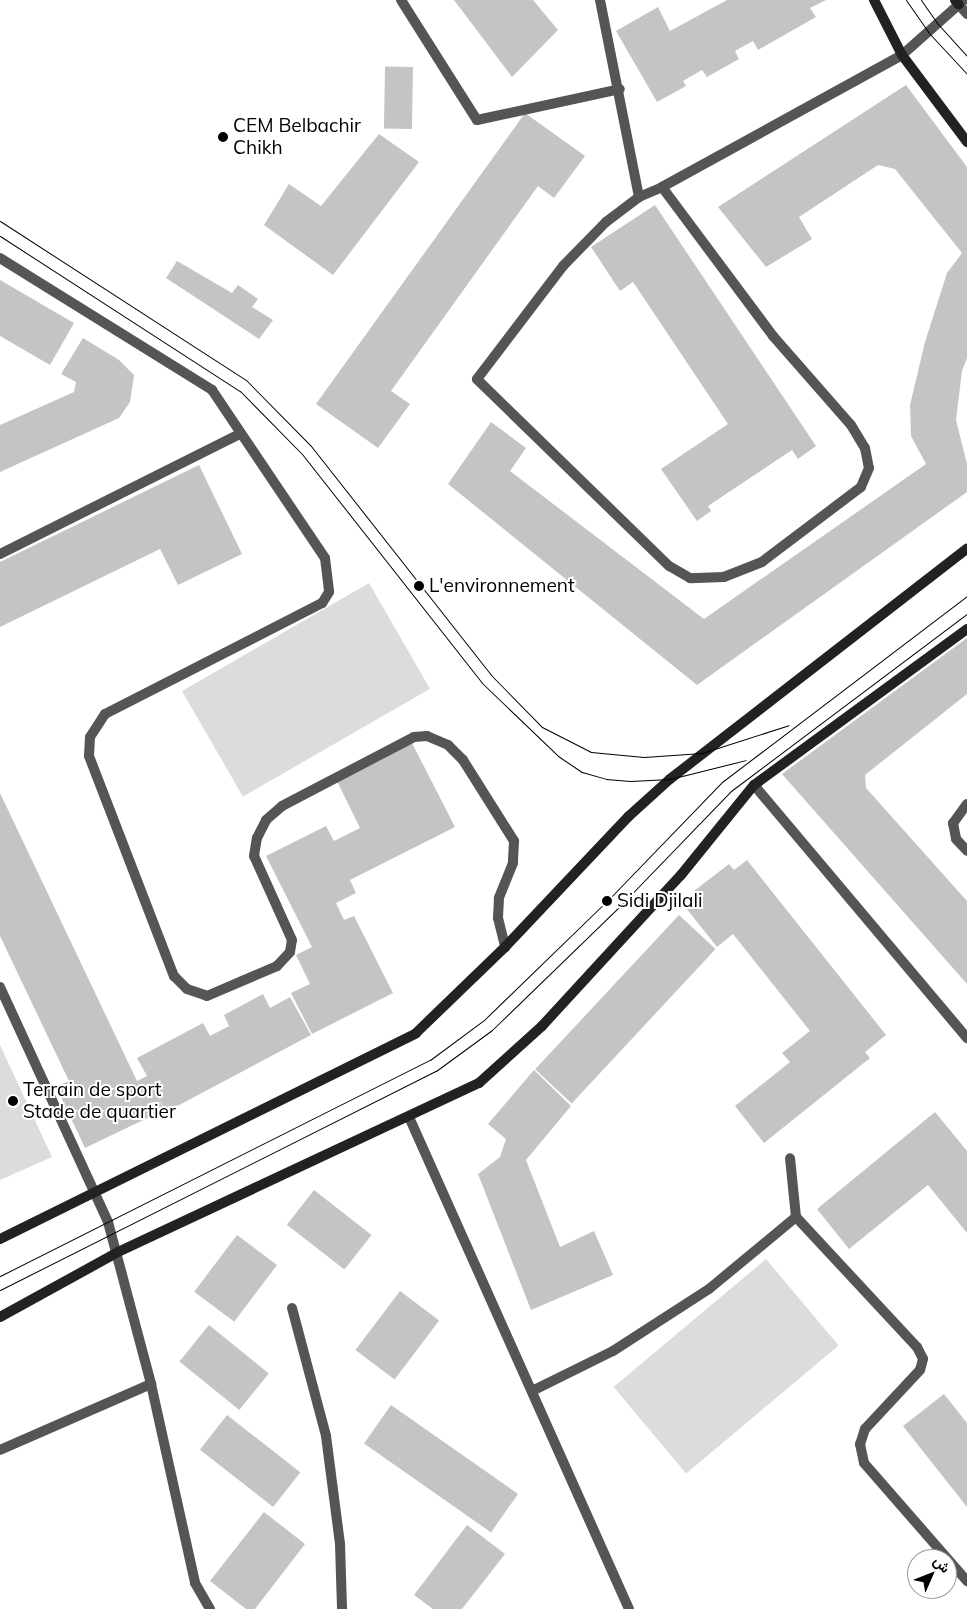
<!DOCTYPE html>
<html>
<head>
<meta charset="utf-8">
<style>
	body { margin:0 }
	#map { position:relative; width:967px; height:1609px; overflow:hidden; background:#fff; font-family:Mulish,Vazirmatn,sans-serif }
	div>[style] { position:absolute }
	.green>* { inset:0; background:#dcdcdc; transform-origin:0 0 }
	.building>* { inset:0; background:#c4c4c4; transform-origin:0 0 }
	.minor>* { height:10px; margin:-5px; padding:0 5px; transform-origin:5px; border-radius:5px; background:#555 }
	.secondary>* { height:10px; margin:-5px; padding:0 5px; transform-origin:5px; border-radius:5px; background:#222 }
	.tram>* { height:1px; margin:-0.5px; padding:0 0.5px; transform-origin:0.5px; border-radius:0.5px; background:#000 }
	.dots>* { width:14px; height:14px; translate:-50% -50%; box-sizing:border-box; border:2px solid #fff; border-radius:50% }
	span { translate:-50% -50%; white-space:nowrap; text-align:center; line-height:1.15; -webkit-text-stroke:4px #fff; paint-order:stroke }
	.poi-label { font-size:19px; color:#000 }
	.left { translate:0 -50%; text-align:left }
	.north { position:absolute; left:907px; top:1549px; width:50px; height:50px; box-sizing:border-box; background:#fff; border:1px solid #999; border-radius:50%; rotate:46deg; font-size:14px; font-weight:700; line-height:20px; text-align:center; color:#000 }
	.north::after { content:''; display:block; margin:auto; width:18px; height:22px; background:#000; clip-path:polygon(50% 0,100% 100%,50% 72%,0 100%) }
</style>
</head>
<body>
<div id="map">
	<div class="green">
		<div style="left:369px;top:583px;width:122px;height:216px;rotate:60deg"></div>
		<div style="clip-path:polygon(0 1045px,52px 1157px,0 1180px)"></div>
		<div style="left:766px;top:1259px;width:113px;height:199px;rotate:50deg"></div>
	</div>
	<div class="building">
		<div style="clip-path:polygon(454px 0,533px 0,558px 30px,512px 77px)"></div>
		<div style="clip-path:polygon(727px 0,826px 0,810px 8px,816px 17px,758px 50px,753px 41px,735px 51px,739px 59px,707px 77px,702px 70px,683px 81px,686px 86px,657px 102px,616px 31px,658px 7px,670px 31px)"></div>
		<div style="left:413px;top:67px;width:62px;height:28px;rotate:91deg"></div>
		<div style="clip-path:polygon(906px 85px,967px 167px,967px 358px,962px 371px,956px 420px,967px 464px,967px 492px,697px 685px,448px 484px,491px 422px,526px 448px,510px 471px,704px 619px,926px 464px,911px 436px,910px 405px,925px 342px,947px 273px,962px 253px,895px 169px,878px 165px,799px 217px,812px 239px,766px 267px,718px 207px)"></div>
		<div style="clip-path:polygon(525px 113px,585px 156px,554px 198px,538px 186px,391px 391px,410px 404px,378px 448px,316px 404px)"></div>
		<div style="clip-path:polygon(379px 134px,419px 162px,333px 275px,264px 225px,289px 184px,321px 206px)"></div>
		<div style="clip-path:polygon(655px 205px,816px 446px,798px 459px,792px 450px,708px 506px,711px 511px,697px 521px,661px 469px,728px 424px,633px 282px,620px 291px,591px 247px)"></div>
		<div style="clip-path:polygon(177px 261px,232px 293px,238px 285px,258px 299px,252px 307px,273px 320px,259px 339px,166px 278px)"></div>
		<div style="clip-path:polygon(0 280px,74px 323px,50px 365px,0 336px)"></div>
		<div style="clip-path:polygon(83px 338px,119px 360px,134px 375px,130px 402px,119px 418px,0 472px,0 425px,74px 392px,76px 382px,61px 374px)"></div>
		<div style="clip-path:polygon(199px 465px,242px 554px,178px 585px,160px 549px,0 627px,0 562px)"></div>
		<div style="clip-path:polygon(967px 638px,967px 694px,865px 775px,866px 788px,967px 901px,967px 984px,782px 774px)"></div>
		<div style="clip-path:polygon(411px 741px,455px 827px,350px 880px,356px 893px,336px 903px,344px 920px,354px 916px,393px 993px,312px 1034px,291px 993px,310px 984px,296px 955px,312px 947px,266px 856px,326px 826px,334px 841px,360px 828px,336px 779px)"></div>
		<div style="clip-path:polygon(0 793px,137px 1081px,147px 1076px,137px 1058px,203px 1023px,210px 1036px,229px 1026px,224px 1015px,263px 994px,270px 1008px,290px 997px,311px 1035px,166px 1112px,157px 1095px,164px 1110px,85px 1148px,56px 1087px,69px 1081px,0 936px)"></div>
		<div style="clip-path:polygon(747px 860px,886px 1035px,865px 1052px,870px 1058px,764px 1143px,735px 1106px,790px 1062px,782px 1053px,810px 1031px,733px 934px,717px 947px,686px 908px,698px 898px,694px 891px,729px 864px,734px 870px)"></div>
		<div style="left:679px;top:915px;width:50px;height:211px;rotate:43deg"></div>
		<div style="clip-path:polygon(534px 1070px,571px 1106px,526px 1160px,560px 1247px,594px 1231px,613px 1275px,531px 1310px,478px 1174px,500px 1157px,506px 1139px,488px 1124px)"></div>
		<div style="clip-path:polygon(935px 1112px,967px 1151px,967px 1233px,928px 1185px,849px 1249px,817px 1209px)"></div>
		<div style="left:314px;top:1190px;width:73px;height:44px;rotate:38deg"></div>
		<div style="left:237px;top:1235px;width:50px;height:71px;rotate:37deg"></div>
		<div style="left:400px;top:1291px;width:49px;height:74px;rotate:37deg"></div>
		<div style="left:209px;top:1325px;width:77px;height:47px;rotate:39deg"></div>
		<div style="clip-path:polygon(944px 1394px,967px 1423px,967px 1507px,903px 1426px)"></div>
		<div style="left:391px;top:1405px;width:155px;height:47px;rotate:35deg"></div>
		<div style="left:227px;top:1415px;width:93px;height:44px;rotate:38deg"></div>
		<div style="clip-path:polygon(264px 1512px,305px 1544px,255px 1609px,246px 1609px,210px 1581px)"></div>
		<div style="clip-path:polygon(467px 1525px,505px 1554px,462px 1609px,433px 1609px,414px 1595px)"></div>
	</div>
	<div class="minor">
		<div style="left:401px;top:0;width:142px;rotate:57.7deg"></div>
		<div style="left:477px;top:120px;width:146px;rotate:-12.2deg"></div>
		<div style="left:600px;top:0;width:201px;rotate:78.8deg"></div>
		<div style="left:959px;top:5px;width:12px;rotate:48deg"></div>
		<div style="left:662px;top:187px;width:186px;rotate:53.3deg"></div>
		<div style="left:773px;top:336px;width:118px;rotate:48.8deg"></div>
		<div style="left:851px;top:425px;width:27px;rotate:59deg"></div>
		<div style="left:865px;top:448px;width:20px;rotate:79deg"></div>
		<div style="left:869px;top:468px;width:21px;rotate:113deg"></div>
		<div style="left:861px;top:487px;width:124px;rotate:142.9deg"></div>
		<div style="left:762px;top:562px;width:41px;rotate:158.5deg"></div>
		<div style="left:724px;top:577px;width:34px;rotate:178deg"></div>
		<div style="left:690px;top:578px;width:24px;rotate:-150deg"></div>
		<div style="left:669px;top:566px;width:268px;rotate:-135.8deg"></div>
		<div style="left:477px;top:379px;width:142px;rotate:-52.7deg"></div>
		<div style="left:563px;top:266px;width:62px;rotate:-45.7deg"></div>
		<div style="left:606px;top:222px;width:41px;rotate:-37.1deg"></div>
		<div style="left:639px;top:197px;width:25px;rotate:-23deg"></div>
		<div style="left:662px;top:187px;width:274px;rotate:-28.8deg"></div>
		<div style="left:902px;top:55px;width:83px;rotate:-41.6deg"></div>
		<div style="left:0;top:258px;width:250px;rotate:31.9deg"></div>
		<div style="left:212px;top:390px;width:202px;rotate:56.1deg"></div>
		<div style="left:325px;top:558px;width:34px;rotate:83deg"></div>
		<div style="left:329px;top:592px;width:13px;rotate:122deg"></div>
		<div style="left:322px;top:603px;width:244px;rotate:152.9deg"></div>
		<div style="left:105px;top:714px;width:27px;rotate:123deg"></div>
		<div style="left:90px;top:737px;width:19px;rotate:93deg"></div>
		<div style="left:89px;top:756px;width:236px;rotate:68.9deg"></div>
		<div style="left:174px;top:976px;width:18px;rotate:45deg"></div>
		<div style="left:187px;top:989px;width:21px;rotate:19deg"></div>
		<div style="left:207px;top:996px;width:76px;rotate:-23.2deg"></div>
		<div style="left:277px;top:966px;width:19px;rotate:-47deg"></div>
		<div style="left:290px;top:952px;width:12px;rotate:-81deg"></div>
		<div style="left:292px;top:940px;width:92px;rotate:-114.3deg"></div>
		<div style="left:254px;top:856px;width:18px;rotate:-81deg"></div>
		<div style="left:257px;top:838px;width:20px;rotate:-63deg"></div>
		<div style="left:266px;top:820px;width:21px;rotate:-41deg"></div>
		<div style="left:282px;top:806px;width:149px;rotate:-27.6deg"></div>
		<div style="left:414px;top:737px;width:13px;rotate:-4deg"></div>
		<div style="left:427px;top:736px;width:23px;rotate:23deg"></div>
		<div style="left:448px;top:745px;width:21px;rotate:45deg"></div>
		<div style="left:463px;top:760px;width:96px;rotate:57.8deg"></div>
		<div style="left:514px;top:841px;width:22px;rotate:93deg"></div>
		<div style="left:513px;top:863px;width:38px;rotate:112deg"></div>
		<div style="left:499px;top:898px;width:20px;rotate:93deg"></div>
		<div style="left:498px;top:918px;width:30px;rotate:76deg"></div>
		<div style="left:0;top:554px;width:268px;rotate:-26.6deg"></div>
		<div style="left:754px;top:785px;width:331px;rotate:49.9deg"></div>
		<div style="left:967px;top:804px;width:24px;rotate:126deg"></div>
		<div style="left:953px;top:823px;width:16px;rotate:79deg"></div>
		<div style="left:956px;top:839px;width:16px;rotate:47deg"></div>
		<div style="left:0;top:987px;width:259px;rotate:65.3deg"></div>
		<div style="left:108px;top:1222px;width:168px;rotate:75.1deg"></div>
		<div style="left:151px;top:1384px;width:204px;rotate:77.5deg"></div>
		<div style="left:195px;top:1583px;width:30px;rotate:60deg"></div>
		<div style="left:409px;top:1117px;width:539px;rotate:65.91deg"></div>
		<div style="left:796px;top:1217px;width:178px;rotate:47.1deg"></div>
		<div style="left:917px;top:1347px;width:13px;rotate:63deg"></div>
		<div style="left:923px;top:1359px;width:11px;rotate:105deg"></div>
		<div style="left:920px;top:1370px;width:81px;rotate:133deg"></div>
		<div style="left:865px;top:1429px;width:16px;rotate:108deg"></div>
		<div style="left:860px;top:1444px;width:19px;rotate:78deg"></div>
		<div style="left:864px;top:1463px;width:157px;rotate:48.9deg"></div>
		<div style="left:292px;top:1308px;width:132px;rotate:75.1deg"></div>
		<div style="left:326px;top:1436px;width:109px;rotate:82.6deg"></div>
		<div style="left:340px;top:1544px;width:65px;rotate:88.2deg"></div>
		<div style="left:532px;top:1391px;width:90px;rotate:-26.3deg"></div>
		<div style="left:613px;top:1351px;width:114px;rotate:-32.9deg"></div>
		<div style="left:709px;top:1289px;width:113px;rotate:-39.6deg"></div>
		<div style="left:796px;top:1217px;width:59px;rotate:-95.8deg"></div>
		<div style="left:0;top:1450px;width:165px;rotate:-23.6deg"></div>
	</div>
	<div class="secondary">
		<div style="left:874px;top:0;width:62px;rotate:63deg"></div>
		<div style="left:902px;top:55px;width:109px;rotate:53.2deg"></div>
		<div style="left:955px;top:0;width:6px;rotate:51deg"></div>
		<div style="left:0;top:1239px;width:464px;rotate:-26.3deg"></div>
		<div style="left:416px;top:1033px;width:124px;rotate:-44deg"></div>
		<div style="left:505px;top:947px;width:180px;rotate:-46.6deg"></div>
		<div style="left:629px;top:816px;width:55px;rotate:-42.1deg"></div>
		<div style="left:670px;top:779px;width:376px;rotate:-37.8deg"></div>
		<div style="left:0;top:1317px;width:135px;rotate:-28.8deg"></div>
		<div style="left:118px;top:1252px;width:399px;rotate:-25.1deg"></div>
		<div style="left:479px;top:1083px;width:85px;rotate:-42.1deg"></div>
		<div style="left:542px;top:1026px;width:205px;rotate:-47.4deg"></div>
		<div style="left:681px;top:875px;width:116px;rotate:-51deg"></div>
		<div style="left:754px;top:785px;width:264px;rotate:-36.2deg"></div>
	</div>
	<div class="tram">
		<div style="left:906px;top:0;width:39px;rotate:55deg"></div>
		<div style="left:928px;top:32px;width:57px;rotate:47.1deg"></div>
		<div style="left:921px;top:0;width:28px;rotate:55deg"></div>
		<div style="left:937px;top:23px;width:45px;rotate:47.7deg"></div>
		<div style="left:0;top:221px;width:294px;rotate:32.9deg"></div>
		<div style="left:247px;top:381px;width:91px;rotate:45.4deg"></div>
		<div style="left:311px;top:446px;width:291px;rotate:51.8deg"></div>
		<div style="left:491px;top:675px;width:73px;rotate:45.6deg"></div>
		<div style="left:542px;top:727px;width:55px;rotate:27deg"></div>
		<div style="left:591px;top:752px;width:53px;rotate:5.4deg"></div>
		<div style="left:644px;top:757px;width:58px;rotate:-3.9deg"></div>
		<div style="left:702px;top:753px;width:91px;rotate:-17.8deg"></div>
		<div style="left:0;top:236px;width:286px;rotate:32.9deg"></div>
		<div style="left:240px;top:391px;width:88px;rotate:45.5deg"></div>
		<div style="left:302px;top:454px;width:291px;rotate:51.8deg"></div>
		<div style="left:482px;top:683px;width:105px;rotate:43.8deg"></div>
		<div style="left:558px;top:756px;width:29px;rotate:34deg"></div>
		<div style="left:582px;top:772px;width:25px;rotate:16deg"></div>
		<div style="left:606px;top:779px;width:24px;rotate:5deg"></div>
		<div style="left:630px;top:781px;width:40px;rotate:-2.9deg"></div>
		<div style="left:670px;top:779px;width:78px;rotate:-14deg"></div>
		<div style="left:0;top:1276px;width:481px;rotate:-26.7deg"></div>
		<div style="left:430px;top:1060px;width:67px;rotate:-36.5deg"></div>
		<div style="left:484px;top:1020px;width:171px;rotate:-44.1deg"></div>
		<div style="left:607px;top:901px;width:165px;rotate:-46deg"></div>
		<div style="left:722px;top:782px;width:308px;rotate:-37.2deg"></div>
		<div style="left:0;top:1290px;width:488px;rotate:-26.7deg"></div>
		<div style="left:436px;top:1071px;width:69px;rotate:-36.2deg"></div>
		<div style="left:492px;top:1030px;width:173px;rotate:-44.1deg"></div>
		<div style="left:616px;top:910px;width:165px;rotate:-46deg"></div>
		<div style="left:731px;top:791px;width:295px;rotate:-36.9deg"></div>
	</div>
	<div class="dots">
		<div style="left:223px;top:137px;background:#000"></div>
		<div style="left:419px;top:586px;background:#000"></div>
		<div style="left:607px;top:901px;background:#000"></div>
		<div style="left:13px;top:1101px;background:#000"></div>
	</div>
	<div class="poi-label">
		<span class="left" style="left:233px;top:137px">CEM Belbachir<br>Chikh</span>
		<span class="left" style="left:429px;top:586px">L'environnement</span>
		<span class="left" style="left:617px;top:901px">Sidi Djilali</span>
		<span class="left" style="left:23px;top:1101px">Terrain de sport<br>Stade de quartier</span>
	</div>
	<div class="north">ش</div>
</div>
</body>
</html>
